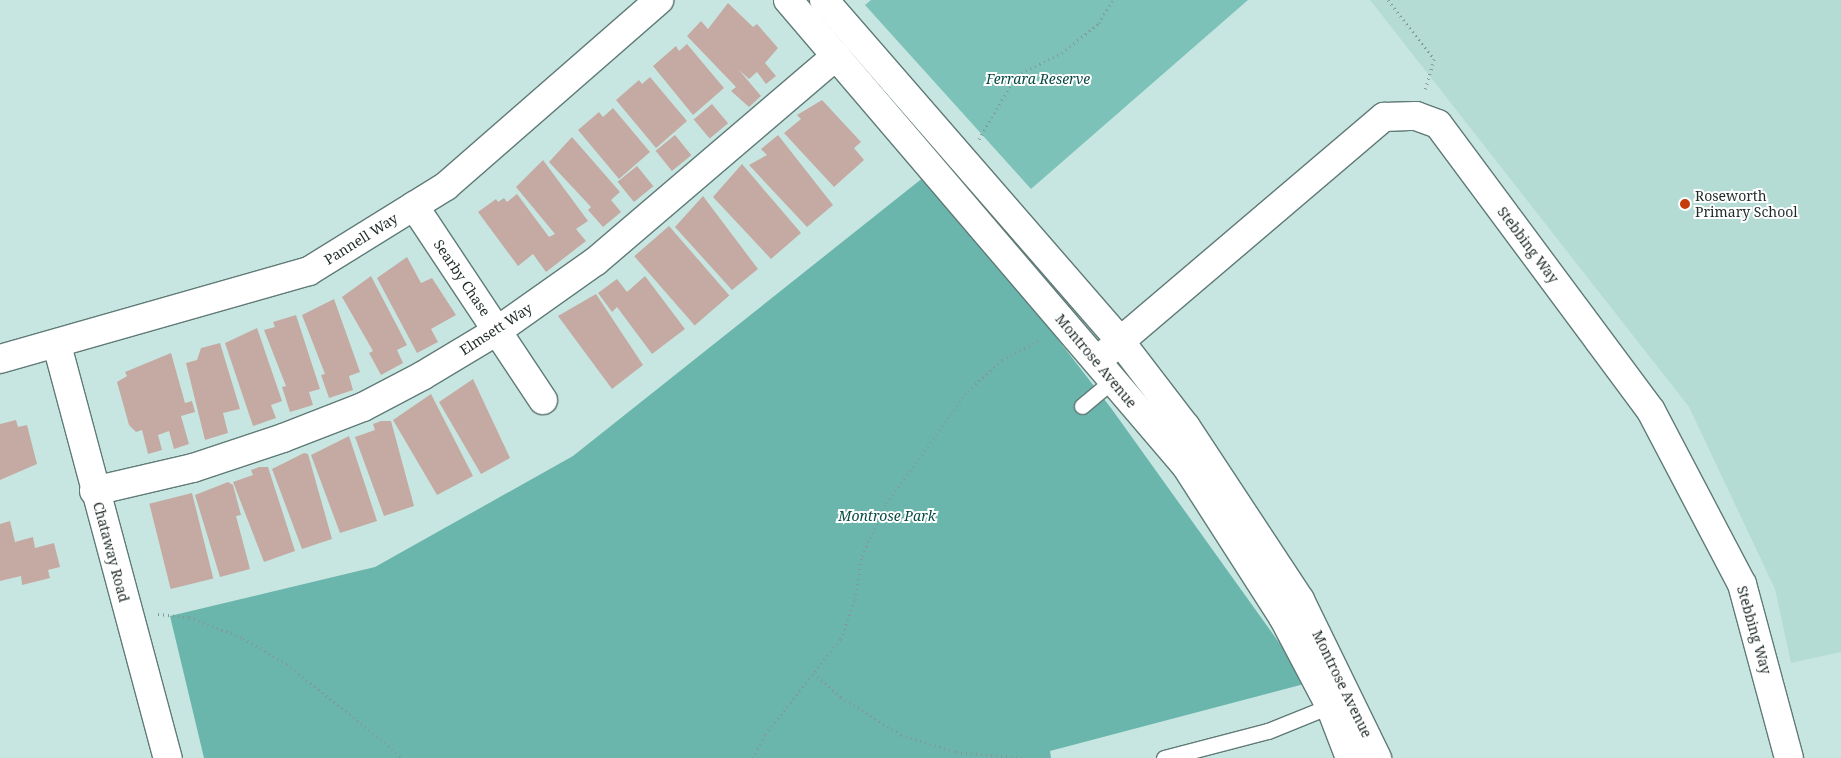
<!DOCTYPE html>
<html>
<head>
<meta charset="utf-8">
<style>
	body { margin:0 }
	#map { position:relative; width:1841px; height:758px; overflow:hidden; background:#c8e6e1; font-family:"Noto Serif",serif }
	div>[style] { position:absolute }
	.built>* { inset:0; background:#b4dcd5 }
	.green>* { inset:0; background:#7cc2b8 }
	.forest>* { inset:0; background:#6bb6ac }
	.building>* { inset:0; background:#c4aaa2; transform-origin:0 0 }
	.path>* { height:3px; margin-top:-1.5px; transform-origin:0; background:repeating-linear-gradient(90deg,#829995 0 1px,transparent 0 5px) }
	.roads { filter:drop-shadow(1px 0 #607b77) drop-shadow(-1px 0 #607b77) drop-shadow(0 1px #607b77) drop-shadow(0 -1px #607b77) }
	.service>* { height:15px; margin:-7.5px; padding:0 7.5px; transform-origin:7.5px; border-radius:7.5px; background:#fff }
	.minor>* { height:28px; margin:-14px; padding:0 14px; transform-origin:14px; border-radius:14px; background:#fff }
	.tertiary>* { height:28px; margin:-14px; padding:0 14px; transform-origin:14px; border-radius:14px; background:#fff }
	.dots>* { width:14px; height:14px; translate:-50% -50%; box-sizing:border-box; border:2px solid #fff; border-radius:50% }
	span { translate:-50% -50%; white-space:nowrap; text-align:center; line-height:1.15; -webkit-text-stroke:4px #fff; paint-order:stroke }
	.park-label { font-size:14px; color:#064c45; font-style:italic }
	.poi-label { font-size:14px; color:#1f2b29 }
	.left { translate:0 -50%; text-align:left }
	.street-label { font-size:14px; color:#1f2b29 }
</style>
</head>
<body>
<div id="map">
	<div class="built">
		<div style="clip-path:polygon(1370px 0,1841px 0,1841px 652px,1791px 663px,1775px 589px,1689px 407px)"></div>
	</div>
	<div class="green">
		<div style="clip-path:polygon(871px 0,1248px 0,1031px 189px,865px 5px)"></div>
	</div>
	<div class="forest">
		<div style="clip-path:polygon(929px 173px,1111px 408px,1308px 683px,1050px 751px,1051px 758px,204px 758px,170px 616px,375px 567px,573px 456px)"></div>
	</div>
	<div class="building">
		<div style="clip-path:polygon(728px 3px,753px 27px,757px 24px,778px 48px,765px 63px,776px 76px,766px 84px,757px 72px,749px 79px,739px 70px,761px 96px,749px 107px,731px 91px,736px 87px,687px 36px,701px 21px,708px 29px)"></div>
		<div style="clip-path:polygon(687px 44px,724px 88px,693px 115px,653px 66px,676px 46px,679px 51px)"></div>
		<div style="clip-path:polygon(650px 77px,687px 121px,656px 148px,616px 100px,639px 80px,642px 84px)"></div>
		<div style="clip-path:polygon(822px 100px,861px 142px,854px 148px,864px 160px,834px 187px,784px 133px,801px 119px,797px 115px)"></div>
		<div style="left:712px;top:104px;width:25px;height:24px;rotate:50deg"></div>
		<div style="clip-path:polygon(613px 108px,650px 152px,619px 179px,578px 130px,599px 112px,603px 117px)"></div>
		<div style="left:675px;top:135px;width:26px;height:25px;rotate:51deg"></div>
		<div style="clip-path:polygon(778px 135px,833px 205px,807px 227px,749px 165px,767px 155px,761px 149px)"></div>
		<div style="clip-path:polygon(572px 137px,620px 192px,611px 200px,621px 212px,603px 227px,588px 210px,591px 207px,549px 162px)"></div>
		<div style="clip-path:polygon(543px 160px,588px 221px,576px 229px,586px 241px,546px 272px,533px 254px,518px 266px,478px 212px,496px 199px,498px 202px,504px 198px,507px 202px,517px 194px,549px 237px,555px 234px,516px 187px)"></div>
		<div style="clip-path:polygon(742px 164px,801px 233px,771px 259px,713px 197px)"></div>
		<div style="left:637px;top:166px;width:26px;height:25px;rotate:51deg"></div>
		<div style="clip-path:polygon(703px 196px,758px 269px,732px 290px,675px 227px)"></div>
		<div style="left:669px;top:226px;width:92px;height:46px;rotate:49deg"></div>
		<div style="clip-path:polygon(407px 257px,421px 283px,432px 278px,456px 315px,431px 329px,438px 342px,417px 353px,377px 278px)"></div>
		<div style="clip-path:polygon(371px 276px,407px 345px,397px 350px,403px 363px,381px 375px,369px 353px,373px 351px,342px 297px)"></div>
		<div style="clip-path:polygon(645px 276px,685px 329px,652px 354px,617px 307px,612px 312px,598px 293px,617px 279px,627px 292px)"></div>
		<div style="clip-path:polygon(596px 294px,643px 365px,612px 389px,558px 316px)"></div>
		<div style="clip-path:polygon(334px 299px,360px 372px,349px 376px,353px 390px,329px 398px,321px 375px,325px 374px,302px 315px)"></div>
		<div style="clip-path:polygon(296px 315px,320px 389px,309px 392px,313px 405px,290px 412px,282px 387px,286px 386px,264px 330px,275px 327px,273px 322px)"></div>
		<div style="clip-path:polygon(257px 328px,282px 401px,271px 405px,276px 418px,253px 426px,225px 343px)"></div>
		<div style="clip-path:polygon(220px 343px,240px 409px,223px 413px,228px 433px,205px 440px,186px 363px,197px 360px,201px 348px)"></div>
		<div style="clip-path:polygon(171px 353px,185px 403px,192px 401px,195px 412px,181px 416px,189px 444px,174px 449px,169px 431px,158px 435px,162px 450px,148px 454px,142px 430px,136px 432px,129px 425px,117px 382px,127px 376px,125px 372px)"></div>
		<div style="clip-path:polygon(473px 379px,510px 458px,481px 474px,439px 402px)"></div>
		<div style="clip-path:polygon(431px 394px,473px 476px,437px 495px,393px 420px)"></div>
		<div style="clip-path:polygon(16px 420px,18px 427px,27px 425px,37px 464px,0 480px,0 424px)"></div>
		<div style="clip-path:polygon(381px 421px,391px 421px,414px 506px,384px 516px,355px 437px,375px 430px,373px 424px)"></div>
		<div style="clip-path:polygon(349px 436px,377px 521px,340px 533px,311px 455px)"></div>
		<div style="clip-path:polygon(304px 453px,308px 454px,332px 539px,302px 549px,272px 469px)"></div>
		<div style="clip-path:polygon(259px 467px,268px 467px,295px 551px,264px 562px,233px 482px,253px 475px,251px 470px)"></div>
		<div style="clip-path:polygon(228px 482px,233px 485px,241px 515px,236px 516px,250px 569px,220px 577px,195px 495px)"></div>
		<div style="left:192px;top:493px;width:88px;height:44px;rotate:76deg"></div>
		<div style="clip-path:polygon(10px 521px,15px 542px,33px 537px,35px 548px,54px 543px,60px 567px,48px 570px,50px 578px,22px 585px,21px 576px,0 581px,0 524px)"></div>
	</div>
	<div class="path">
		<div style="left:1388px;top:0;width:75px;rotate:52.1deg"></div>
		<div style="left:1434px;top:59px;width:32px;rotate:106deg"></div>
		<div style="left:979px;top:139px;width:74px;rotate:-59.3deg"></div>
		<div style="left:1017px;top:75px;width:50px;rotate:-26.1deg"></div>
		<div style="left:1062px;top:53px;width:48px;rotate:-39deg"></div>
		<div style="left:1099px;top:23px;width:27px;rotate:-59deg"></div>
		<div style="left:158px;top:614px;width:31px;rotate:6deg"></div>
		<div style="left:189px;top:617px;width:58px;rotate:21.3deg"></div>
		<div style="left:243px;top:638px;width:51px;rotate:30.6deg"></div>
		<div style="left:287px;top:664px;width:149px;rotate:39deg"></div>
		<div style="left:814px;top:673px;width:36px;rotate:42deg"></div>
		<div style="left:841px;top:697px;width:71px;rotate:32.3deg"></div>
		<div style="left:901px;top:735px;width:58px;rotate:17.2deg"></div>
		<div style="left:956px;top:752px;width:69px;rotate:5deg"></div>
		<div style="left:753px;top:758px;width:27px;rotate:-63deg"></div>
		<div style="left:765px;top:734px;width:122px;rotate:-51.3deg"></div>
		<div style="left:841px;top:639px;width:42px;rotate:-70.7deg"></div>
		<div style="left:855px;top:599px;width:44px;rotate:-80.8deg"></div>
		<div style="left:862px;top:556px;width:58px;rotate:-65.6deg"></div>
		<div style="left:886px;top:503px;width:139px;rotate:-53.8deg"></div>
		<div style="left:968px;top:391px;width:46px;rotate:-42.4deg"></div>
		<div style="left:1002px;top:360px;width:44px;rotate:-28.3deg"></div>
	</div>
	<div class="roads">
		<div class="service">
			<div style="left:1082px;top:406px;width:40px;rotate:-40deg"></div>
			<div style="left:1164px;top:758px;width:107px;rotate:-14.6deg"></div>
			<div style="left:1268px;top:731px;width:67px;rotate:-22deg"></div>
		</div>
		<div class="minor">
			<div style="left:414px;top:206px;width:233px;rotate:56.4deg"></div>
			<div style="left:57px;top:345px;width:428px;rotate:75deg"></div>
			<div style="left:0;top:359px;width:321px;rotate:-15.9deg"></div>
			<div style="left:309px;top:271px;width:161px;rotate:-31.8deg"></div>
			<div style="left:446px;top:186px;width:283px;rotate:-41.1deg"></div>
			<div style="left:1097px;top:361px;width:377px;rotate:-40.4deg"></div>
			<div style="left:1384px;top:117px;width:32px;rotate:-2deg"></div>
			<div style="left:1416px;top:116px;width:23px;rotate:20deg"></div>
			<div style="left:1438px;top:124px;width:357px;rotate:53.4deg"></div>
			<div style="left:1651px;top:411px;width:195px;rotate:62.3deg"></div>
			<div style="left:1742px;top:584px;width:180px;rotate:74.9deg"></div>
			<div style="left:94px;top:491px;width:102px;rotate:-13.1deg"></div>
			<div style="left:193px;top:468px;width:95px;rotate:-18.4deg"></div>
			<div style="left:283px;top:438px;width:86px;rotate:-21.2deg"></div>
			<div style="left:363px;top:407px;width:67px;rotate:-27.7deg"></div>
			<div style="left:422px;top:376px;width:87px;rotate:-31deg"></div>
			<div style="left:497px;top:331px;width:121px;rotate:-35.3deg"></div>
			<div style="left:596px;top:261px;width:316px;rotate:-40.5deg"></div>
		</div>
		<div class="tertiary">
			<div style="left:788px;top:0;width:613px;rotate:49.5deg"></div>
			<div style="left:1186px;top:466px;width:179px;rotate:57.3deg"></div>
			<div style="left:1283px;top:617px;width:101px;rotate:62.2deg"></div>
			<div style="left:1330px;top:706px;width:56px;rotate:69deg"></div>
			<div style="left:824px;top:0;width:452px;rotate:49deg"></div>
			<div style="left:1120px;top:341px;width:108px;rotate:52.5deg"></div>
			<div style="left:1186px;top:427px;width:207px;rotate:56.6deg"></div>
			<div style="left:1300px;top:600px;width:176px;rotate:64deg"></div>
		</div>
	</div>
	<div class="dots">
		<div style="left:1685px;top:204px;background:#c43c0b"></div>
	</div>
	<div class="park-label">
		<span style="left:1038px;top:79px">Ferrara Reserve</span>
		<span style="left:887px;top:516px">Montrose Park</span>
	</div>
	<div class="poi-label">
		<span class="left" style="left:1695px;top:204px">Roseworth<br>Primary School</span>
	</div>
	<div class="street-label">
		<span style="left:361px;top:239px;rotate:-32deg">Pannell Way</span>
		<span style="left:1528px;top:245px;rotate:53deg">Stebbing Way</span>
		<span style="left:462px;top:278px;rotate:56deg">Searby Chase</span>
		<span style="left:496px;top:329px;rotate:-33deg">Elmsett Way</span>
		<span style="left:1096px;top:361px;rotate:50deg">Montrose Avenue</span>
		<span style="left:111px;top:552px;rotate:75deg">Chataway Road</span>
		<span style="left:1754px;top:630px;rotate:74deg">Stebbing Way</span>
		<span style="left:1342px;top:684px;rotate:64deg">Montrose Avenue</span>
	</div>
</div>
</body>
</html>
